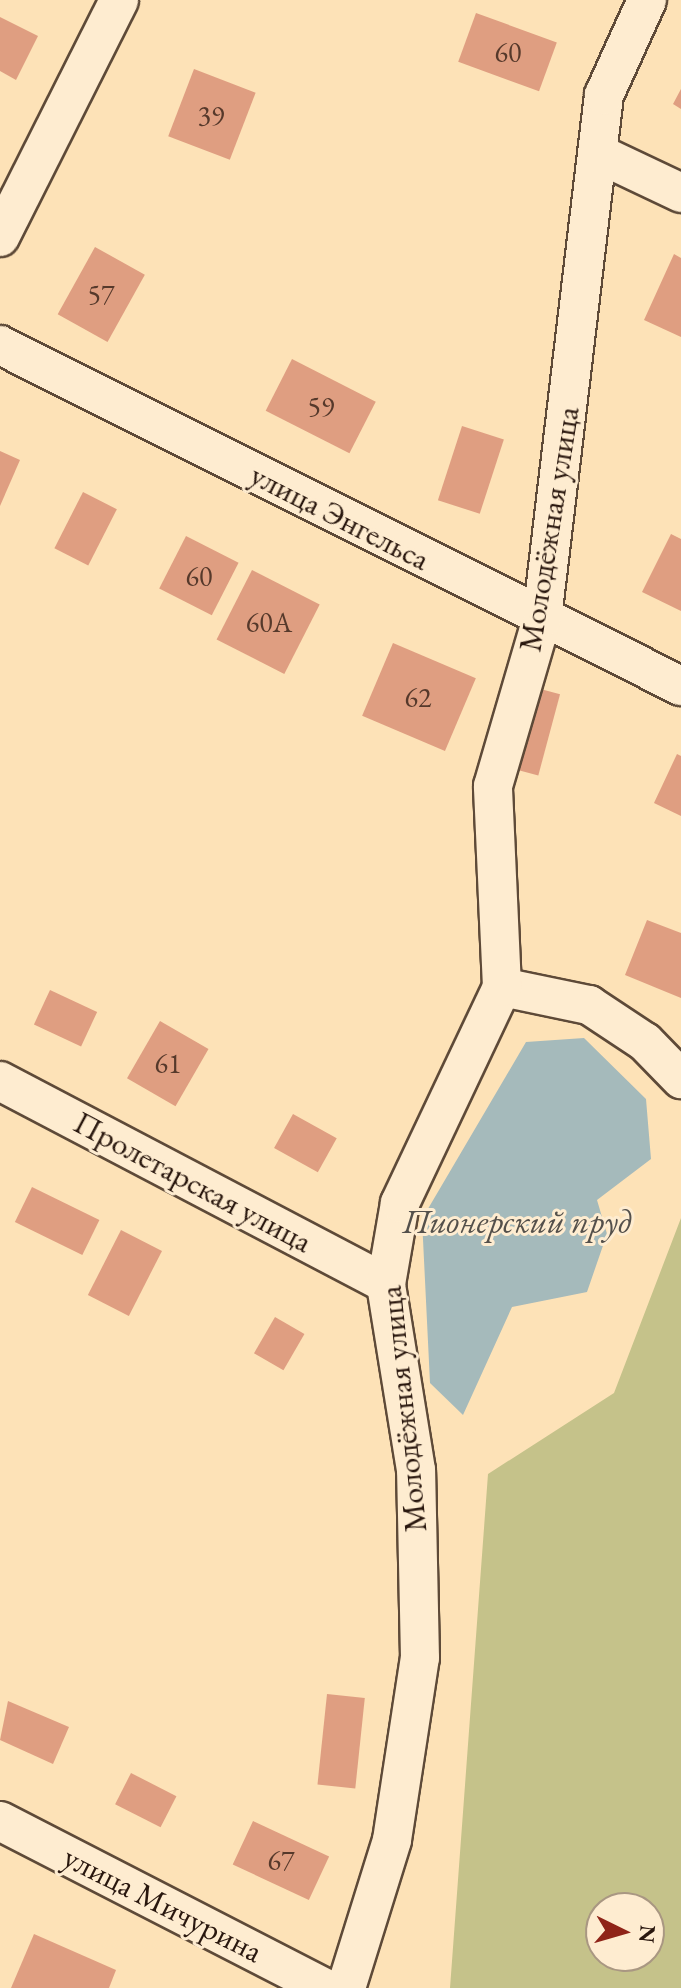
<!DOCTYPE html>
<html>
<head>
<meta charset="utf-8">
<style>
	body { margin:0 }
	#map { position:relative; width:681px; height:1988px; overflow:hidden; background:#fde2b7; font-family:"EB Garamond",serif }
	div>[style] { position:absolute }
	.green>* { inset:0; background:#c5c28a }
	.water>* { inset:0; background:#a5babb }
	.building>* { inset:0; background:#df9e81; transform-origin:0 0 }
	.roads { filter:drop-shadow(2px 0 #5e4a38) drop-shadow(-2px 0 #5e4a38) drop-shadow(0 2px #5e4a38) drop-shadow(0 -2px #5e4a38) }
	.minor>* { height:38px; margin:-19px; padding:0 19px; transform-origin:19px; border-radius:19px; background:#feecd0 }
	span { translate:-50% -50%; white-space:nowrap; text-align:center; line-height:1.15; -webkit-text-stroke:6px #feecd0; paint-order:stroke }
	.number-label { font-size:28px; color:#56392b }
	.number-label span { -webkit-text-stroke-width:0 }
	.street-label { font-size:32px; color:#29170e }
	.water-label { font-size:34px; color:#54504b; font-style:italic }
	.north { position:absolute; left:585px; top:1892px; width:80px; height:80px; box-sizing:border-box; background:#feecd0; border:2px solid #a99782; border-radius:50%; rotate:95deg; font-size:22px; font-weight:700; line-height:32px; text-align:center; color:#29170e }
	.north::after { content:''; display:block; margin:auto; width:28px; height:36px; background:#8f2418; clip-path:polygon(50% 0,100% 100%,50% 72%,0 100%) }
</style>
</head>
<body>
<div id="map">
	<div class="green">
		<div style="clip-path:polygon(evenodd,681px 1218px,681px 1988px,450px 1988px,488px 1474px,614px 1393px,681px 1218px,601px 1908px,649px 1908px,649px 1956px,601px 1956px,601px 1908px)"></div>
	</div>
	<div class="water">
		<div style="clip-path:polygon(584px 1038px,646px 1099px,651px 1159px,597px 1200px,607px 1234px,587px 1292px,512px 1307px,463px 1415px,430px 1383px,422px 1219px,526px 1042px)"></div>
	</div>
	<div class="building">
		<div style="left:476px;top:13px;width:86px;height:52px;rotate:20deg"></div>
		<div style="clip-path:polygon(0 17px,38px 36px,16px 80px,0 71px)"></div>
		<div style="left:194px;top:69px;width:66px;height:72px;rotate:21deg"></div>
		<div style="clip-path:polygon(681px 89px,681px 109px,673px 104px)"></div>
		<div style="left:95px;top:247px;width:57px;height:77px;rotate:29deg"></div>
		<div style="clip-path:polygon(674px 254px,681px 258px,681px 337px,644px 320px)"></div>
		<div style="left:292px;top:359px;width:94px;height:58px;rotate:27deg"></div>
		<div style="left:462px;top:426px;width:44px;height:78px;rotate:18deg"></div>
		<div style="clip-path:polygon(0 451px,20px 460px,0 506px)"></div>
		<div style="left:83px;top:492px;width:38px;height:63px;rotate:27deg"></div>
		<div style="clip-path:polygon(671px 534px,681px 539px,681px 611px,642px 592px)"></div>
		<div style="left:186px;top:536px;width:59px;height:59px;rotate:27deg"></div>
		<div style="left:252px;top:570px;width:76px;height:78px;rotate:27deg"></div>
		<div style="left:393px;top:643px;width:90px;height:79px;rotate:23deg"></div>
		<div style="left:533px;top:687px;width:28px;height:84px;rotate:15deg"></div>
		<div style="clip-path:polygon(677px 754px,681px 756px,681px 816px,654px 803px)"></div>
		<div style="clip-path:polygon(647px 920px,681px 933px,681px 998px,625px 975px)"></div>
		<div style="left:50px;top:990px;width:52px;height:38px;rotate:25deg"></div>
		<div style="left:160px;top:1021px;width:56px;height:66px;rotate:30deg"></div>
		<div style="left:293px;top:1114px;width:50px;height:39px;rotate:29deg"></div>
		<div style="left:32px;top:1187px;width:75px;height:39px;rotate:26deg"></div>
		<div style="left:121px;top:1230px;width:46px;height:73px;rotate:27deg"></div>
		<div style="left:275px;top:1317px;width:34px;height:42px;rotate:30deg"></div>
		<div style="left:327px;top:1694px;width:38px;height:91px;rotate:6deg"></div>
		<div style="clip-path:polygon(8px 1701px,69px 1727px,53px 1764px,0 1740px)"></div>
		<div style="left:131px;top:1773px;width:51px;height:35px;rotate:27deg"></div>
		<div style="left:253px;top:1821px;width:84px;height:48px;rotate:25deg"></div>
		<div style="clip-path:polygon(34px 1934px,116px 1970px,109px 1988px,11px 1988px)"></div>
	</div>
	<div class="roads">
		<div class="minor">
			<div style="left:599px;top:154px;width:91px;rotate:25.4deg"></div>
			<div style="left:0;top:237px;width:265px;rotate:-63.3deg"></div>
			<div style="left:0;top:345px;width:762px;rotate:26.6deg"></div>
			<div style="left:502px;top:987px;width:89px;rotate:11.7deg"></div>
			<div style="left:589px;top:1005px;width:67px;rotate:33.5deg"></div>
			<div style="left:645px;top:1042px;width:52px;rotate:45.8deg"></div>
			<div style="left:0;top:1081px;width:436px;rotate:27.7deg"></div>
			<div style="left:0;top:1821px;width:365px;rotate:27.2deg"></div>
			<div style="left:346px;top:1988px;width:155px;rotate:-72.7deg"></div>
			<div style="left:392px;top:1840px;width:184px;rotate:-81.3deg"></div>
			<div style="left:420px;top:1658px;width:188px;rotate:-91.2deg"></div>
			<div style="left:416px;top:1470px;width:188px;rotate:-99.2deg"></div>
			<div style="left:386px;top:1284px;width:82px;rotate:-80.2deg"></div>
			<div style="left:400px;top:1203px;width:239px;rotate:-64.7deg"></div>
			<div style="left:502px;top:987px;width:201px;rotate:-92.6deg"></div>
			<div style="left:493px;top:786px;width:175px;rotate:-73.7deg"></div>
			<div style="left:542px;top:618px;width:527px;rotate:-83.24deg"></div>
			<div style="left:604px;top:95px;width:104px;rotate:-65.6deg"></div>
		</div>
	</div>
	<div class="number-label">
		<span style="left:508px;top:52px">60</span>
		<span style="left:211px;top:115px">39</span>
		<span style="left:101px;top:294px">57</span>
		<span style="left:321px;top:406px">59</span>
		<span style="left:199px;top:576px">60</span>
		<span style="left:269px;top:622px">60А</span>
		<span style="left:418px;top:697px">62</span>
		<span style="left:168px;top:1063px">61</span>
		<span style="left:281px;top:1860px">67</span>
	</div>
	<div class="street-label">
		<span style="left:340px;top:517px;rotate:27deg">улица Энгельса</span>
		<span style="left:549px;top:529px;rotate:-81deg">Молодёжная улица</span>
		<span style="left:193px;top:1182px;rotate:28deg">Пролетарская улица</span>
		<span style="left:403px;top:1409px;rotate:-96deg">Молодёжная улица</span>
		<span style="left:163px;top:1904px;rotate:27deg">улица Мичурина</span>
	</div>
	<div class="water-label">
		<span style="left:517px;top:1222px">Пионерский пруд</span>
	</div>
	<div class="north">N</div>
</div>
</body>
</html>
